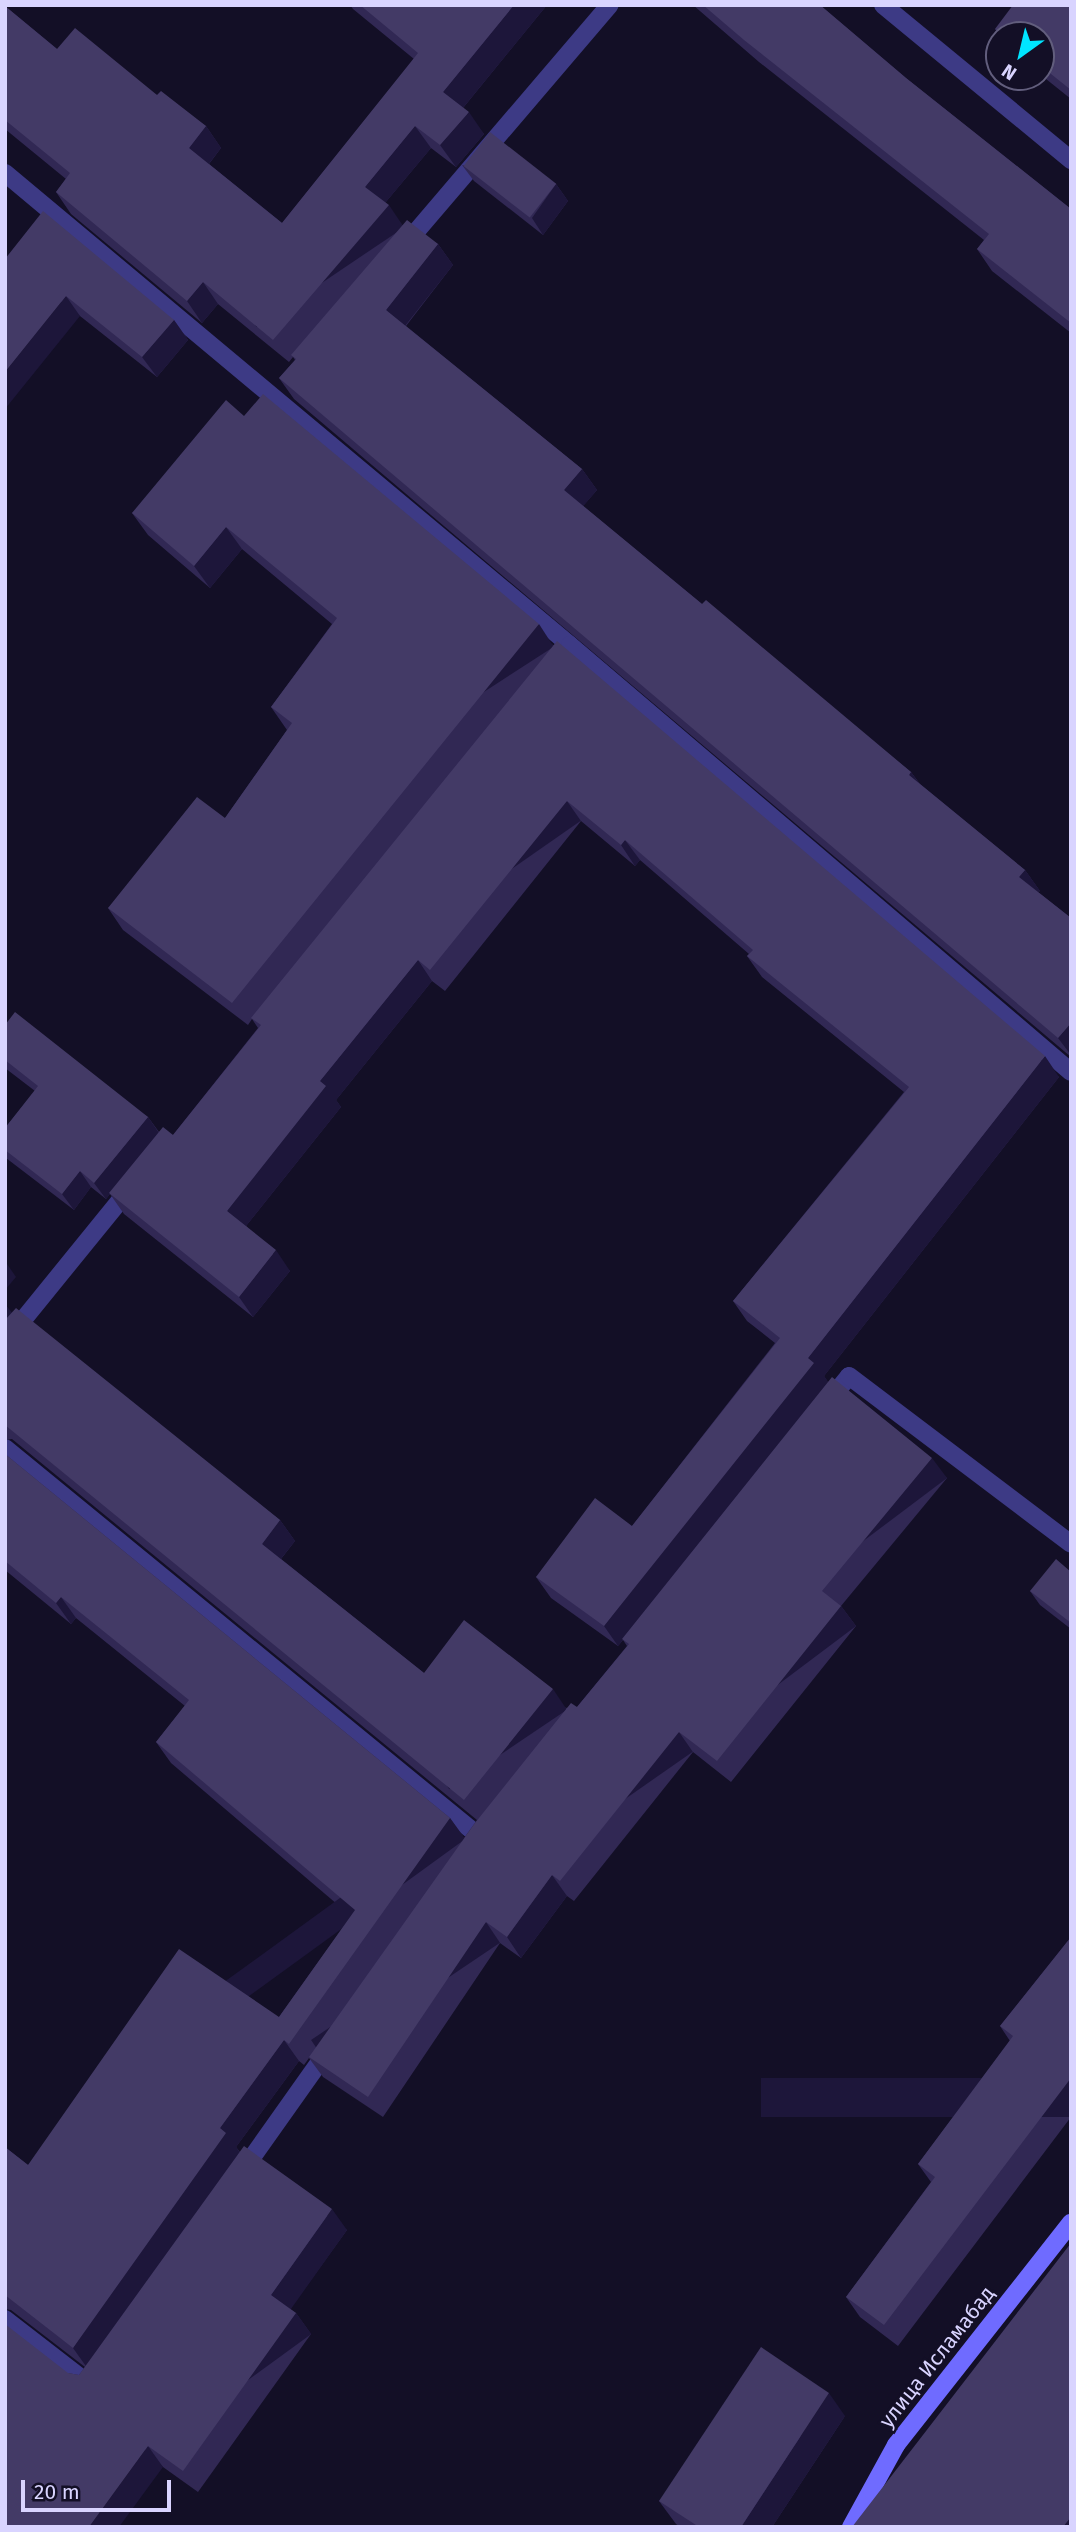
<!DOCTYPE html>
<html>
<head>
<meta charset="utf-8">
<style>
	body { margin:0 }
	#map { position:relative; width:1076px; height:2532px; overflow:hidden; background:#130f26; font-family:"Fira Sans",sans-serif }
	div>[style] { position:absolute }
	.street>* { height:18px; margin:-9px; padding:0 9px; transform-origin:9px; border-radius:9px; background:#3d3a85 }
	.secondary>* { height:18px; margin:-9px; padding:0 9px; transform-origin:9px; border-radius:9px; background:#6f6bff }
	.wall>* { inset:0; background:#312854 }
	.shaded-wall>* { inset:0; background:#1d163a; transform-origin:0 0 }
	.building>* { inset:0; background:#433a66; transform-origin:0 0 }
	span { translate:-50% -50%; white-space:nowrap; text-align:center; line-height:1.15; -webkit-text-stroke:5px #130f26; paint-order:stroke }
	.street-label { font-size:21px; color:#d9d4ff }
	.frame { position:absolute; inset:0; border:7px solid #d9d4ff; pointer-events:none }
	.north { position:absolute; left:985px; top:21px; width:70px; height:70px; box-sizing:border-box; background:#130f26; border:2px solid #625e7d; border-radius:50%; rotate:214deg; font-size:19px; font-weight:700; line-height:28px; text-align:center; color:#d9d4ff }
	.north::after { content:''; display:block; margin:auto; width:24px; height:32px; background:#00e5ff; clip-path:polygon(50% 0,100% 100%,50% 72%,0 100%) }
	.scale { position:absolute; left:21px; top:2480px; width:150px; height:32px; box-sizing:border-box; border:4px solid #d9d4ff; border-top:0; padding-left:9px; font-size:21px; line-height:24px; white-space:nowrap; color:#d9d4ff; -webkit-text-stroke:5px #130f26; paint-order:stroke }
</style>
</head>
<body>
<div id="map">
	<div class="street">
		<div style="left:883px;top:5px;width:244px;rotate:39.5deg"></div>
		<div style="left:5px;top:173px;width:736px;rotate:39.88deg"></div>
		<div style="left:570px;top:645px;width:658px;rotate:40.44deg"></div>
		<div style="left:403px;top:247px;width:318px;rotate:-49.5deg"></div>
		<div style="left:5px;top:1342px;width:200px;rotate:-50.9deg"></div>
		<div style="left:828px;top:1402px;width:33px;rotate:-51deg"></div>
		<div style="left:849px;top:1376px;width:278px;rotate:37.1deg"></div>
		<div style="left:5px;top:1448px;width:614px;rotate:39.32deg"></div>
		<div style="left:241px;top:2173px;width:151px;rotate:-54.7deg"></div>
		<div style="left:5px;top:2319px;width:108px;rotate:37.8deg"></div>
		<div style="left:90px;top:2385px;width:5px;rotate:-53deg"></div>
	</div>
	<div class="secondary">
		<div style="left:851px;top:2527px;width:94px;rotate:-61.2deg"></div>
		<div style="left:896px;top:2445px;width:283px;rotate:-51.8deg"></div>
	</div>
	<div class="wall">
		<div style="clip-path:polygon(350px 5px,547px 5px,463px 108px,484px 134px,456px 167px,431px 148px,385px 203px,403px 226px,438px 244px,453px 265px,406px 326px,582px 469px,597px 490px,583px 506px,702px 604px,911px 772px,920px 784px,1025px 870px,1040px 891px,1038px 892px,1071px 918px,1071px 1057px,294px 399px,279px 378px,295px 360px,293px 357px,289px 362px,218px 304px,202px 323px,71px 214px,56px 192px,66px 179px,5px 129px,5px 6px,57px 49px,157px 95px,206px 126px,221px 148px,209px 164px,282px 223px,414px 59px,353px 9px)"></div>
		<div style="clip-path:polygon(693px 5px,820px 5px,906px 78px,1071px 209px,1071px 333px,992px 271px,977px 249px,984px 240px,759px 62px)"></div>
		<div style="clip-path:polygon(1071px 5px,1071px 99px,1041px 75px,1041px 35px,999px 35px,995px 29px)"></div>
		<div style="clip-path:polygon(462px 165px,556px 184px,568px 201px,543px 235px,474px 181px)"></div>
		<div style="clip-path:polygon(5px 259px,174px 320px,188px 340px,157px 377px,80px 316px)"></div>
		<div style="clip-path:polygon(244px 416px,553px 645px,1059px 1077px,824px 1376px,828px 1382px,947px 1478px,841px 1606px,856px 1626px,731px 1782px,693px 1752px,574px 1901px,567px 1896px,521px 1958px,500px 1943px,383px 2117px,323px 2077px,309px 2058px,304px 2065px,299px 2061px,236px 2147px,240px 2152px,347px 2230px,290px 2309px,296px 2313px,311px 2334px,198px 2492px,163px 2467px,68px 2373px,79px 2375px,85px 2367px,11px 2310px,5px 2309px,5px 2147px,28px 2165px,279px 2017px,351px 1916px,171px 1763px,156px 1742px,185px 1706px,76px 1618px,71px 1624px,5px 1570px,5px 1454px,450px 1818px,464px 1838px,477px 1820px,12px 1439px,5px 1440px,5px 1304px,11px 1313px,280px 1520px,295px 1541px,281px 1559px,424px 1673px,567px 1708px,577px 1707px,627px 1646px,623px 1640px,618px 1646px,551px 1598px,536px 1577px,632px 1526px,775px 1343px,747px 1321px,733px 1301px,904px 1092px,762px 977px,747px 956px,749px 954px,640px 860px,635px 866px,581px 821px,445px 991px,432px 981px,336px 1100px,341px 1107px,246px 1226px,290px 1271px,253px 1317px,124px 1214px,110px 1194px,106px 1199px,91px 1187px,74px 1210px,6px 1158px,5px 1128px,35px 1091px,5px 1068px,5px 1025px,148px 1117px,159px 1132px,173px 1135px,258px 1028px,252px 1019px,248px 1025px,123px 930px,108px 908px,225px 818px,287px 730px,271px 707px,332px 624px,242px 549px,210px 588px,148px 535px,132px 513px)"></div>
		<div style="clip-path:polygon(1071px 1572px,1071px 1629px,1040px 1605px,1030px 1591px)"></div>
		<div style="clip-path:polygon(1071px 1937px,1071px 2117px,898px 2346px,860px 2317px,846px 2297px,931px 2182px,918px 2164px,1010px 2041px,1000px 2026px)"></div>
		<div style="clip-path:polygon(845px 2416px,772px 2527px,680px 2527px,676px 2524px,659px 2501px)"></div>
	</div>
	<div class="shaded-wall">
		<div style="clip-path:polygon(514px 5px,547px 5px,458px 114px,443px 92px)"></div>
		<div style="clip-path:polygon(469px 112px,484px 134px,456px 167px,440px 145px)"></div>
		<div style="clip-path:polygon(206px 126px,221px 148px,204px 170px,189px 148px)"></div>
		<div style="clip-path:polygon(415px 126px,431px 148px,380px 209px,365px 187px)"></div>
		<div style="clip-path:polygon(556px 184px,568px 201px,543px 235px,532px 218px)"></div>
		<div style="left:389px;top:205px;width:27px;height:178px;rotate:56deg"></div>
		<div style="clip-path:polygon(438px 244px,453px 265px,401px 331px,386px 310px)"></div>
		<div style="clip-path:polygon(203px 282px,218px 304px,202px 323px,187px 301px)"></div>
		<div style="clip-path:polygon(66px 296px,80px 316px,5px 409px,5px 372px)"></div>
		<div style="clip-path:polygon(174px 320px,188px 340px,157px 377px,142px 357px)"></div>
		<div style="clip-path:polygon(582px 469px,597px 490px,579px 511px,564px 490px)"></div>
		<div style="clip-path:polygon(226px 527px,242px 549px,210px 588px,194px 566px)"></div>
		<div style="left:539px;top:624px;width:27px;height:488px;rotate:57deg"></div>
		<div style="clip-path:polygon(911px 772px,926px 793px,909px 775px)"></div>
		<div style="left:567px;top:801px;width:24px;height:218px;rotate:55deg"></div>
		<div style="clip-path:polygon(625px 840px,640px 860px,635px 866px,621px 845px)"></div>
		<div style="clip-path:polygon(1025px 870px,1040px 891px,1034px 898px,1019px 877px)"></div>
		<div style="clip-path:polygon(418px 960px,432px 981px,336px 1100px,341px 1107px,242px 1231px,227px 1211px,320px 1081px)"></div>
		<div style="clip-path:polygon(1071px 1023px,1071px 1055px,1058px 1038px)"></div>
		<div style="clip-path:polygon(1045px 1056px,1059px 1077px,824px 1376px,829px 1383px,618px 1646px,604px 1626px,808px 1358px)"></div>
		<div style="clip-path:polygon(148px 1117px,159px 1133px,106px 1199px,94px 1183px)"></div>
		<div style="clip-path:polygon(80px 1171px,91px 1187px,74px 1210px,62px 1194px)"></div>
		<div style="clip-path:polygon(276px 1250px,290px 1271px,253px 1317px,239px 1297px)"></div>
		<div style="clip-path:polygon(5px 1261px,16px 1277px,5px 1290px)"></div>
		<div style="clip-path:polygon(5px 1304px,13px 1314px,5px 1324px)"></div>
		<div style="left:932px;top:1458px;width:25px;height:173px;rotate:53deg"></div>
		<div style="clip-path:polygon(280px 1520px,295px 1541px,276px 1565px,262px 1544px)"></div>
		<div style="clip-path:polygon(61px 1597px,76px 1618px,71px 1624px,56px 1603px)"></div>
		<div style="left:841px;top:1606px;width:25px;height:198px;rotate:53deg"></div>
		<div style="left:553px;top:1689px;width:25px;height:142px;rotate:56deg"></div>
		<div style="left:679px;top:1732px;width:24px;height:191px;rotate:55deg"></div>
		<div style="left:450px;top:1818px;width:26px;height:277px;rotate:54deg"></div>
		<div style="clip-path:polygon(552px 1875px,567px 1896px,521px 1958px,507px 1937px)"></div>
		<div style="left:486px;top:1922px;width:25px;height:211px;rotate:56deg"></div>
		<div style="clip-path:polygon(284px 2040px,299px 2061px,236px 2147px,241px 2154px,88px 2369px,73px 2348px,220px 2128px)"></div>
		<div style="left:1071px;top:2078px;width:39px;height:310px;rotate:90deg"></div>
		<div style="clip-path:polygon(332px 2209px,347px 2230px,286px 2316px,271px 2295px)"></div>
		<div style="left:296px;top:2313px;width:26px;height:194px;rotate:54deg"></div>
		<div style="clip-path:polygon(829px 2393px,845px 2416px,772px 2527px,741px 2527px)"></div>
		<div style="clip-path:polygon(148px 2446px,163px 2467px,119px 2527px,89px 2527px)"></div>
		<div style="clip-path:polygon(1071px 2517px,1071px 2527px,1063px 2527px)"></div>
	</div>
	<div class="building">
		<div style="clip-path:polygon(360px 5px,514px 5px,443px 92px,469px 112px,440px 145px,415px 126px,365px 187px,389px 205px,273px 340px,203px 282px,187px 301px,56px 192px,70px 173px,5px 120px,5px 6px,57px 49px,75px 28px,157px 95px,161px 91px,206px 126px,189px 148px,282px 223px,418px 53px)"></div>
		<div style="clip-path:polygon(703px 5px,820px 5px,906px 78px,1071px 209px,1071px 323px,977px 249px,989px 234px,744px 40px)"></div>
		<div style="clip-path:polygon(1013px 5px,1071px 5px,1071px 90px,1041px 66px,1041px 35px,1002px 35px,995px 29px)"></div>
		<div style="left:490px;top:132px;width:84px;height:43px;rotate:38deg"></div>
		<div style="clip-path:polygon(43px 211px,174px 320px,142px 357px,66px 296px,5px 372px,5px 259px)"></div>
		<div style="clip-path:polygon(407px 220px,438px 244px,386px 310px,582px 469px,564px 490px,702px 604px,706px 600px,911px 772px,909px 775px,1025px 870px,1019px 877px,1071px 918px,1071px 1023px,1058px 1038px,279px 378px,296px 359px,291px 355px)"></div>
		<div style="clip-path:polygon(263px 394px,539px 624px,232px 1003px,108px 908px,197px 797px,225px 818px,292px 723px,271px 707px,337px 618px,226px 527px,194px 566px,132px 513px,226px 400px,244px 416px)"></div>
		<div style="clip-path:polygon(557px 641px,1045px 1056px,808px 1358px,814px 1363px,604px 1626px,536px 1577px,595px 1498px,632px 1526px,780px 1338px,733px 1301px,909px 1087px,747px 956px,753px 950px,625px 840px,621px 845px,567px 801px,430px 970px,418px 960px,320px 1081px,326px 1086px,227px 1211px,276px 1250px,239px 1297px,109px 1193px,163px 1127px,173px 1135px,261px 1025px,251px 1018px)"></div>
		<div style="clip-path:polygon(15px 1012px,148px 1117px,94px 1183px,80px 1171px,62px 1194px,5px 1150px,5px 1128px,38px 1086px,5px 1060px,5px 1025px)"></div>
		<div style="clip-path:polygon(16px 1308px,280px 1520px,262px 1544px,424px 1673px,464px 1620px,553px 1689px,464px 1800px,5px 1425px,5px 1320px)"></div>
		<div style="clip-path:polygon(832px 1377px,932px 1458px,822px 1591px,841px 1606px,717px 1761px,679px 1732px,560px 1881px,552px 1875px,507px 1937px,486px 1922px,368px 2097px,309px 2057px,475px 1823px,571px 1703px,577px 1707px,629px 1644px,622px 1639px)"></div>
		<div style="clip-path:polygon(5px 1454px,450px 1818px,289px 2044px,284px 2040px,220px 2128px,226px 2133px,73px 2348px,5px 2295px,5px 2147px,28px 2165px,179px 1949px,279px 2017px,355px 1910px,156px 1742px,189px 1700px,61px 1597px,56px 1603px,5px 1561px)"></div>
		<div style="clip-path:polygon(1056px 1559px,1071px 1572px,1071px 1623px,1030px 1591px)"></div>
		<div style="clip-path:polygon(1071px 1937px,1071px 2078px,884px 2325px,846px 2297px,935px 2177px,918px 2164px,1013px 2036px,1000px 2026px)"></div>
		<div style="clip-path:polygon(244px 2146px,332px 2209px,271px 2295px,296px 2313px,183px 2471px,148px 2446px,89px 2527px,5px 2527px,5px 2324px,68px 2373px,79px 2375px)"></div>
		<div style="clip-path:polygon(1071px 2243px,1071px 2365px,1069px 2368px,1071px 2370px,1071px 2517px,1063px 2527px,852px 2527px)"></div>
		<div style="clip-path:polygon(761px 2347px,829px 2393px,741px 2527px,699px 2527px,659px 2501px)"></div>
	</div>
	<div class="street-label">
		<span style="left:937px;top:2357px;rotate:-52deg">улица Исламабад</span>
	</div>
	<div class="frame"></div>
	<div class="north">N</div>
	<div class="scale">20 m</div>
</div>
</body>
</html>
